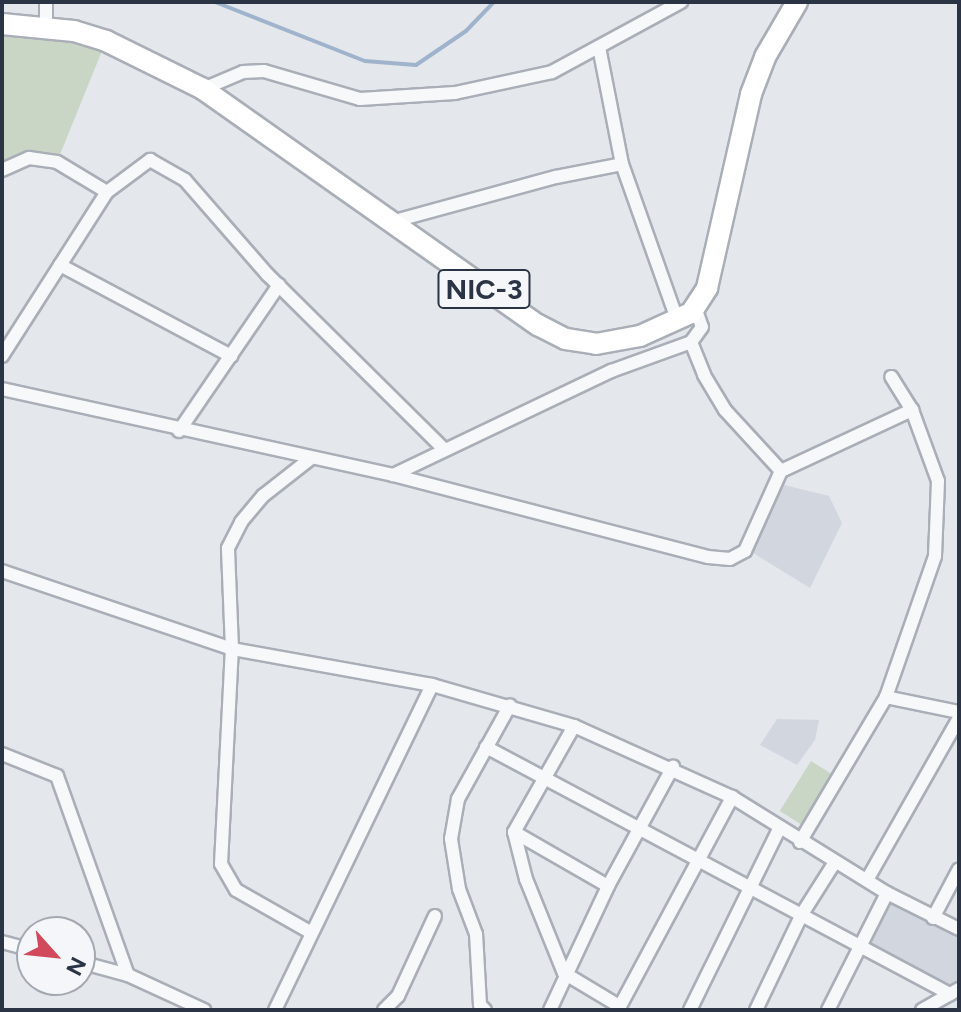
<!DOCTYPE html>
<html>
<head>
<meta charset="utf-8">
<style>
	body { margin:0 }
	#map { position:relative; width:961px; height:1012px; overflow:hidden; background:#e4e7ec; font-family:Figtree,sans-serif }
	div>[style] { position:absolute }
	.built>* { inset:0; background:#d2d6de }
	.green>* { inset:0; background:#c9d6c5; transform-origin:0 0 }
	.stream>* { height:4px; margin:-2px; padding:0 2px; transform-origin:2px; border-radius:2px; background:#9fb4cc }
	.roads { filter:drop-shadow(2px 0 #a9aeb7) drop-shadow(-2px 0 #a9aeb7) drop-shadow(0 2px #a9aeb7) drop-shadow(0 -2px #a9aeb7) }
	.street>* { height:12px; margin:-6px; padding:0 6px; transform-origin:6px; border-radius:6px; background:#f7f8fa }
	.primary>* { height:20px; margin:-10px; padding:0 10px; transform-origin:10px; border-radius:10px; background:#fff }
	span { translate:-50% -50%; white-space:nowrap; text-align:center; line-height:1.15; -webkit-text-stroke:6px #f4f6f9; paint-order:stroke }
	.shield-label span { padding:2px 6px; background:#f4f6f9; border:2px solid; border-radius:6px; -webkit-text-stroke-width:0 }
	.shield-label { font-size:28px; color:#2b3445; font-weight:700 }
	.frame { position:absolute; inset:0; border:4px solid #2b3445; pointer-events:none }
	.north { position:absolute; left:16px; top:916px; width:80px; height:80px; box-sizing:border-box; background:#f4f6f9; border:2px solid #a4a8b1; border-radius:50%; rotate:117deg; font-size:22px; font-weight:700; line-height:32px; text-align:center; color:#2b3445 }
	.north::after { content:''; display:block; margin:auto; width:28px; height:36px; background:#d1495b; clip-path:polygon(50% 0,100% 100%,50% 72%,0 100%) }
</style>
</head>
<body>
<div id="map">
	<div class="built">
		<div style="clip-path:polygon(784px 485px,829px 496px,842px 523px,810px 588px,750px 551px)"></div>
		<div style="clip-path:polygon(777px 719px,819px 720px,815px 740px,797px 765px,760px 745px)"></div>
		<div style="clip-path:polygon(888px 901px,959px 934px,959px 986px,939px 997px,861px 955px)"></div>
	</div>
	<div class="green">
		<div style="clip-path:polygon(2px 24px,106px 41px,57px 162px,29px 158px,2px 170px)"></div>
		<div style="left:811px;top:761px;width:31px;height:59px;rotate:32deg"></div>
	</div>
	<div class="stream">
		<div style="left:215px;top:2px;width:161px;rotate:21.5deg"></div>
		<div style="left:365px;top:61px;width:51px;rotate:4.5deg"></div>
		<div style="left:416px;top:65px;width:60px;rotate:-34.2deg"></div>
		<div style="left:466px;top:31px;width:40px;rotate:-46deg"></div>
	</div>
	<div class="roads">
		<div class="street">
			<div style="left:46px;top:2px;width:25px;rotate:90deg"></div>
			<div style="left:599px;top:47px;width:119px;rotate:78.9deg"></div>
			<div style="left:203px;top:89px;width:43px;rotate:-23deg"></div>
			<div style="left:243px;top:72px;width:21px;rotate:-3deg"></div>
			<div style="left:264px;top:71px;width:100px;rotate:16.3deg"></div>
			<div style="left:360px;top:99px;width:95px;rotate:-3.6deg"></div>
			<div style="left:455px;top:93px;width:99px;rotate:-12.2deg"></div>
			<div style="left:552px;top:72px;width:147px;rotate:-28.5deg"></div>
			<div style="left:2px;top:170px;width:30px;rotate:-24deg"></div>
			<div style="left:29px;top:158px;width:28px;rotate:8deg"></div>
			<div style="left:57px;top:162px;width:58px;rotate:31deg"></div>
			<div style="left:391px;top:222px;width:171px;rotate:-15.3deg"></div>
			<div style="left:556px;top:177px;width:67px;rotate:-11.1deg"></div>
			<div style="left:622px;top:164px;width:164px;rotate:70.5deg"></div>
			<div style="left:60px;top:265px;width:194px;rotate:28deg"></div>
			<div style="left:695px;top:307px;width:21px;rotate:71deg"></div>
			<div style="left:702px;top:327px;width:19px;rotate:126deg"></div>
			<div style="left:691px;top:342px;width:35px;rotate:68deg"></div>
			<div style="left:704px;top:375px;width:41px;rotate:59deg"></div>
			<div style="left:725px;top:410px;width:83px;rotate:47.4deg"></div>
			<div style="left:781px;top:471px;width:145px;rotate:-25deg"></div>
			<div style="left:2px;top:356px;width:195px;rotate:-57.4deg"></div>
			<div style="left:107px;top:192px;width:54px;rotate:-36.7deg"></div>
			<div style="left:150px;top:160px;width:40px;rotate:29.7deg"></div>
			<div style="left:185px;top:180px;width:126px;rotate:48.9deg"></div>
			<div style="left:268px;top:275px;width:247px;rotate:44.7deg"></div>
			<div style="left:2px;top:389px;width:400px;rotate:12.4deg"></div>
			<div style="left:393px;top:475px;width:325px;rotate:14.6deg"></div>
			<div style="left:708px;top:557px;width:22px;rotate:5deg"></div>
			<div style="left:730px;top:559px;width:17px;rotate:-28deg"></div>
			<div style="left:745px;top:551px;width:88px;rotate:-65.8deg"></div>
			<div style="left:179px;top:431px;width:177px;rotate:-55.6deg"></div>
			<div style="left:393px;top:475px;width:242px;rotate:-25.5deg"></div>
			<div style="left:611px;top:371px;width:85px;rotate:-19.9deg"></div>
			<div style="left:2px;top:571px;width:243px;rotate:18.7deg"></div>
			<div style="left:232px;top:649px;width:203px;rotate:10.2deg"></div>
			<div style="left:432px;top:685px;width:148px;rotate:16.1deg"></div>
			<div style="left:574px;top:726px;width:173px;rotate:24.2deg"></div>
			<div style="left:732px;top:797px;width:182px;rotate:31.8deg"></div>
			<div style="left:887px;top:893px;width:80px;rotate:26.6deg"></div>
			<div style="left:886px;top:697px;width:75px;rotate:11.6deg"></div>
			<div style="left:574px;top:726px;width:122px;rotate:119.5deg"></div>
			<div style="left:514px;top:832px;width:49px;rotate:75.7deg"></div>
			<div style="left:526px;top:879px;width:101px;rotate:68deg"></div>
			<div style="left:564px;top:973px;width:64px;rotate:31deg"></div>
			<div style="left:486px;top:747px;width:526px;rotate:28.03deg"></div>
			<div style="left:2px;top:754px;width:59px;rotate:21.8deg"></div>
			<div style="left:57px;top:776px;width:211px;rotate:70.4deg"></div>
			<div style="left:514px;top:832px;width:108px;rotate:29.9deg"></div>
			<div style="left:800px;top:842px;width:169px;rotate:-59.3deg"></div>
			<div style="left:886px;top:697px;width:149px;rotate:-70.8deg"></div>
			<div style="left:935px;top:556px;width:75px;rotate:-87.7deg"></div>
			<div style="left:938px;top:481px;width:76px;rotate:-110.1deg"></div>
			<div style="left:912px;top:410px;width:39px;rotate:-122deg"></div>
			<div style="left:867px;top:880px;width:186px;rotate:-60.4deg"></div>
			<div style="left:933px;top:918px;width:55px;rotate:-62deg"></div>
			<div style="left:310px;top:932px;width:85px;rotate:-150.4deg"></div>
			<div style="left:236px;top:890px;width:30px;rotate:-120deg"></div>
			<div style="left:221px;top:864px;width:215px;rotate:-87.1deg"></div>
			<div style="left:232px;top:649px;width:101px;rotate:-92.3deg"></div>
			<div style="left:228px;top:548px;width:29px;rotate:-63deg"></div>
			<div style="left:241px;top:522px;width:35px;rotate:-50deg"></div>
			<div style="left:264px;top:495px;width:58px;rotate:-38deg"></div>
			<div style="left:2px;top:942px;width:31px;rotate:15deg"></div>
			<div style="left:80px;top:962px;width:50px;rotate:15.2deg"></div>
			<div style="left:128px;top:975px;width:84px;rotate:24.7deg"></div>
			<div style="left:275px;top:1010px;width:361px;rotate:-64.2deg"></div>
			<div style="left:384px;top:1010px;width:20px;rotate:-45deg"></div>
			<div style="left:398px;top:996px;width:88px;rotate:-65.2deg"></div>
			<div style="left:485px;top:1010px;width:7px;rotate:-135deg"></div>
			<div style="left:480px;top:1005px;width:71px;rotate:-93.2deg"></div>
			<div style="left:476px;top:934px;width:48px;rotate:-110.7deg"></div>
			<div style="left:459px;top:889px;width:51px;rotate:-99.1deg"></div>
			<div style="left:451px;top:839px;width:41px;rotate:-80.1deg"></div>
			<div style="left:458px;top:799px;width:107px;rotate:-61deg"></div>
			<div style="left:550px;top:1010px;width:137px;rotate:-64.9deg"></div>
			<div style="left:608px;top:886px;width:136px;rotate:-61.4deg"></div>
			<div style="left:618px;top:1010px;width:242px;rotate:-61.8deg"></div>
			<div style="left:690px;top:1010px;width:202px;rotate:-63.8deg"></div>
			<div style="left:756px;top:1010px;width:106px;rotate:-64.4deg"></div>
			<div style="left:802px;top:914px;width:62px;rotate:-57.6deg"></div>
			<div style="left:828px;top:1010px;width:131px;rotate:-63.2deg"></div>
			<div style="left:922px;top:1010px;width:43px;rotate:-29.6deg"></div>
		</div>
		<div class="primary">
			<div style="left:2px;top:24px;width:72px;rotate:5.6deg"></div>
			<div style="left:74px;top:31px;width:34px;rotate:17deg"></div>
			<div style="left:106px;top:41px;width:108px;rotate:26.3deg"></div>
			<div style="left:203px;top:89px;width:410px;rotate:35.2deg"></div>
			<div style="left:538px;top:325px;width:31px;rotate:27deg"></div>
			<div style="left:566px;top:339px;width:30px;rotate:9deg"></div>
			<div style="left:596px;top:344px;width:45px;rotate:-10.3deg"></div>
			<div style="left:640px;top:336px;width:56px;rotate:-24.3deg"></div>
			<div style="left:691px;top:313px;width:30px;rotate:-57deg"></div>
			<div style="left:707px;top:288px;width:199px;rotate:-77.2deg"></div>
			<div style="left:751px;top:94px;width:40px;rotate:-69deg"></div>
			<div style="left:765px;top:57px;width:64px;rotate:-59.8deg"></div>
		</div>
	</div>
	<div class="shield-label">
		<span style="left:484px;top:289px">NIC-3</span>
	</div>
	<div class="frame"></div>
	<div class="north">N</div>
</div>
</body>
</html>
